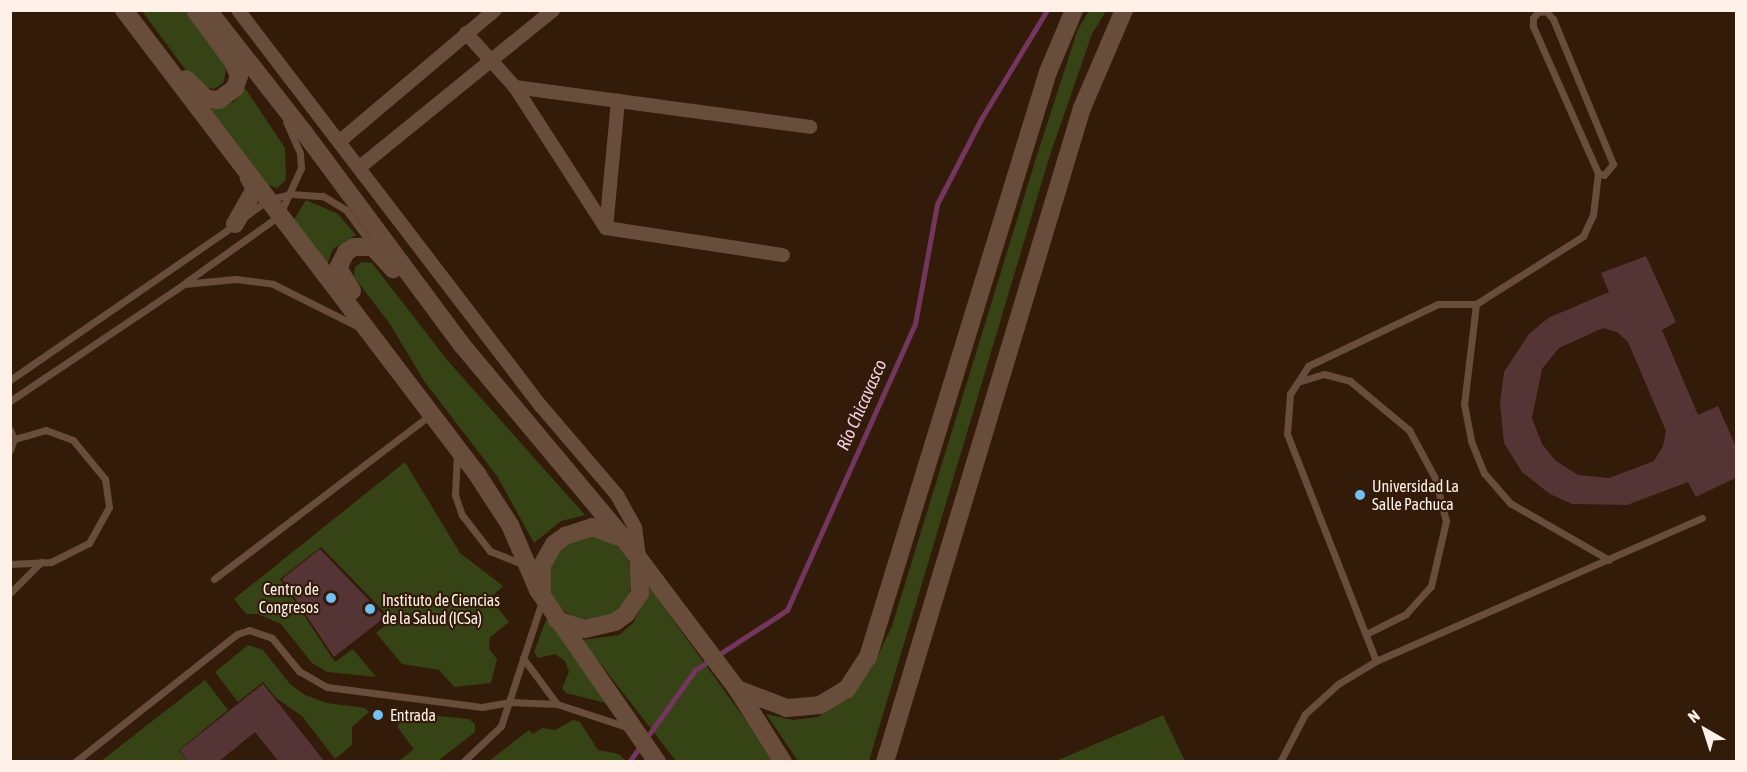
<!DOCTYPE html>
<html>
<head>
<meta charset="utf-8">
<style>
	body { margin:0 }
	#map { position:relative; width:1747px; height:772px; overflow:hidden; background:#331b0a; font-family:"Asap Condensed",sans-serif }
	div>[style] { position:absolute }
	.green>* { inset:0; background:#364314 }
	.round { border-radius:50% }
	.stream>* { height:5px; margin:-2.5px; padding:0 2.5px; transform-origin:2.5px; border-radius:2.5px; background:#74365e }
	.building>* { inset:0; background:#553435 }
	.lane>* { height:7px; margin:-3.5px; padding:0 3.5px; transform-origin:3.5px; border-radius:3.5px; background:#694d3b }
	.street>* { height:14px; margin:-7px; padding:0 7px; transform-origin:7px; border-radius:7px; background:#694d3b }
	.secondary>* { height:18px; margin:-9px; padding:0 9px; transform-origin:9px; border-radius:9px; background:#694d3b }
	.dots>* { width:16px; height:16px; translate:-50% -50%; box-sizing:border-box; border:3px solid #331b0a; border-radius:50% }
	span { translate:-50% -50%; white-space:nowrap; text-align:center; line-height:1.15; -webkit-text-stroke:4.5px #331b0a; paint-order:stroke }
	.poi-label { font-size:16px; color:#fff1e8 }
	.left { translate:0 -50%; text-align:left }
	.right { translate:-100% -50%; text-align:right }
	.water-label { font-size:18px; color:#f5cde4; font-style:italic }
	.frame { position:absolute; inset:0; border:12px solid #fff1e8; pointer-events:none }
	.north { position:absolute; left:1675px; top:700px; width:60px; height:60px; -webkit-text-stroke:4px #331b0a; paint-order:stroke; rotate:321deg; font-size:16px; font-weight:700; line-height:24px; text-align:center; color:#fff1e8 }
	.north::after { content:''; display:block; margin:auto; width:21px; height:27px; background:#fff1e8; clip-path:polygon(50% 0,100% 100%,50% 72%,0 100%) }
</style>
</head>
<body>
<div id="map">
	<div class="green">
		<div style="clip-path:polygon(142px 11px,185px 11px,227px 67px,223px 83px,214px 89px,196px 84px)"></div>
		<div style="clip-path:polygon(1089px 11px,1106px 11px,1092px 34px,1049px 158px,869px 761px,798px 761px,766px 714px,793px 720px,818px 717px,852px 695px,873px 666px,892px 626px,1037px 155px,1078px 29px)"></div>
		<div style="clip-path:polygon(245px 88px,285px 148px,286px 180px,277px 188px,264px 183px,205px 110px,234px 102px)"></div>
		<div style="clip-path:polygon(306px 200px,338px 214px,356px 235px,333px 249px,327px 265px,293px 221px)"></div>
		<div style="clip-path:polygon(362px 262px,372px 263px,448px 361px,585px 515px,561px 521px,534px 543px,497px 476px,424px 381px,390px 324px,354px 277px,355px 267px)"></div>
		<div style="clip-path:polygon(405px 462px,460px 553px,503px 586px,490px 598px,509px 622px,490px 637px,489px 649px,497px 659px,491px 683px,454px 687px,439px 670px,402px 664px,376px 633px,392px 620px,321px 547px,280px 579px,335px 662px,353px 649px,376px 677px,327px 672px,312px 663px,281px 624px,258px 614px,246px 614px,234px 599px)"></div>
		<div class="round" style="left:548px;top:536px;width:84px;height:84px"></div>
		<div style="clip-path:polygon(650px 588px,747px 722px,772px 761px,676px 761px,582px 640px,619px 635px,633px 623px)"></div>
		<div style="clip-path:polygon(548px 615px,614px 705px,566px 693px,562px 688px,569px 672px,565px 661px,555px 654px,538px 658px,534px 652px)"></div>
		<div style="clip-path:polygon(248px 645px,263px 650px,290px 684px,305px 695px,327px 703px,365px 708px,369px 712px,352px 727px,352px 745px,335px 759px,302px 716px,276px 698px,263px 682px,238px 702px,215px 672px)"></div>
		<div style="clip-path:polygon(205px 680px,228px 710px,179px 750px,187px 761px,101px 761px)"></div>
		<div style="clip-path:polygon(399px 712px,469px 719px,475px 724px,475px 732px,438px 761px,399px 761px,414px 749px,398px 728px)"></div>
		<div style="clip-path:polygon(1163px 715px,1185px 761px,1056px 761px)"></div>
		<div style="clip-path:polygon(573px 720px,580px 722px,598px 750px,619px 754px,625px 760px,489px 761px,529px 730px,533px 734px,542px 728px,555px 730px)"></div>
	</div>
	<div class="stream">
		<div style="left:629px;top:762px;width:113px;rotate:-54.3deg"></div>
		<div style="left:695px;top:670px;width:110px;rotate:-33.1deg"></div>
		<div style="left:787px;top:610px;width:313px;rotate:-65.9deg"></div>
		<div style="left:915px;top:324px;width:122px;rotate:-79.6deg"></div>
		<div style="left:937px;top:204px;width:96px;rotate:-62.6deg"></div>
		<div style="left:981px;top:119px;width:127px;rotate:-58.8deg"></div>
	</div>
	<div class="building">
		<div style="clip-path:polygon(evenodd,1646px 256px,1676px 322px,1662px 330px,1698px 415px,1718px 406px,1737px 449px,1737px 477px,1696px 497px,1688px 482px,1627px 505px,1572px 504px,1550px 494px,1522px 472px,1504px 443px,1500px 404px,1504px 372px,1529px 334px,1548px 318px,1609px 292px,1601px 273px,1646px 256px,1603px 328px,1617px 332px,1628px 342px,1666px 431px,1663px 446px,1654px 461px,1609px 478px,1578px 475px,1556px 461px,1542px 444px,1532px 418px,1542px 369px,1559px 348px,1603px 328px)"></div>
		<div style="clip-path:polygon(320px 549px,385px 617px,334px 657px,282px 579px)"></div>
		<div style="clip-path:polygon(263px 684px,325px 762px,279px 762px,255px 732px,218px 762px,188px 762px,180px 750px)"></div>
	</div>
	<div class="lane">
		<div style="left:246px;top:216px;width:26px;rotate:-37deg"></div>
		<div style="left:267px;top:200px;width:25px;rotate:-14deg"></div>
		<div style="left:291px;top:194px;width:32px;rotate:4deg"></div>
		<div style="left:323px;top:196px;width:27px;rotate:31deg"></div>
		<div style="left:346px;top:210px;width:44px;rotate:53.4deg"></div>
		<div style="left:186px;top:282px;width:114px;rotate:-35.4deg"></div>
		<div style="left:279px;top:216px;width:53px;rotate:-65.4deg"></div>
		<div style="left:301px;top:168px;width:15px;rotate:-94deg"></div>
		<div style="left:300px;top:153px;width:34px;rotate:-114deg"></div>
		<div style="left:1476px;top:304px;width:101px;rotate:96.8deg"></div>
		<div style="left:1464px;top:404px;width:38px;rotate:79deg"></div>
		<div style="left:1471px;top:441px;width:35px;rotate:68deg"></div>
		<div style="left:1484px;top:473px;width:40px;rotate:49deg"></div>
		<div style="left:1510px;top:503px;width:114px;rotate:29.9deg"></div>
		<div style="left:10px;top:380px;width:273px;rotate:-34.6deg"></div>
		<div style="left:1301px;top:381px;width:24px;rotate:-17deg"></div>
		<div style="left:1324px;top:374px;width:27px;rotate:15deg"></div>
		<div style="left:1350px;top:381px;width:77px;rotate:39.7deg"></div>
		<div style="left:1409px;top:430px;width:55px;rotate:61.6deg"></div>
		<div style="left:1435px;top:478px;width:44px;rotate:75.7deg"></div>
		<div style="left:1446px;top:521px;width:67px;rotate:103deg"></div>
		<div style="left:1431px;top:586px;width:38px;rotate:132deg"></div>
		<div style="left:1406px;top:614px;width:45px;rotate:153.4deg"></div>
		<div style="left:10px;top:401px;width:210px;rotate:-33.9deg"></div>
		<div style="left:184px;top:284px;width:51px;rotate:-5.6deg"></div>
		<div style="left:235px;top:279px;width:38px;rotate:7deg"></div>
		<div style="left:273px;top:284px;width:94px;rotate:26.6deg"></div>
		<div style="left:10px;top:430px;width:10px;rotate:66deg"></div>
		<div style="left:14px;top:439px;width:12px;rotate:110deg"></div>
		<div style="left:457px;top:454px;width:41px;rotate:92.8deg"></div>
		<div style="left:455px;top:495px;width:21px;rotate:71deg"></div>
		<div style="left:462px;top:515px;width:46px;rotate:52.1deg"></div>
		<div style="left:490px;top:551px;width:37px;rotate:22deg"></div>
		<div style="left:10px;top:564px;width:41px;rotate:-2.8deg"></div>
		<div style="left:51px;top:562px;width:42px;rotate:-26.6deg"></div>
		<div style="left:89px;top:543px;width:41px;rotate:-60.9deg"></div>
		<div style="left:109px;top:507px;width:28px;rotate:-98deg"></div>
		<div style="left:105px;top:479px;width:50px;rotate:-129.4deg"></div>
		<div style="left:73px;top:440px;width:29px;rotate:-160deg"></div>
		<div style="left:46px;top:430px;width:33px;rotate:164deg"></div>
		<div style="left:214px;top:579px;width:273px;rotate:-37.2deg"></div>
		<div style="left:10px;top:593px;width:44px;rotate:-45deg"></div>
		<div style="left:523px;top:658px;width:57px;rotate:53.5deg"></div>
		<div style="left:1376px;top:661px;width:244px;rotate:-111.4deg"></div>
		<div style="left:1287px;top:434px;width:40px;rotate:-85.7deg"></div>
		<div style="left:1290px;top:394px;width:33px;rotate:-57deg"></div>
		<div style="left:1308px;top:366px;width:144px;rotate:-25.5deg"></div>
		<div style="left:1438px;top:304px;width:38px"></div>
		<div style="left:1476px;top:304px;width:127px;rotate:-32.4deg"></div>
		<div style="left:1583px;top:236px;width:23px;rotate:-65deg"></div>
		<div style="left:1593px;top:215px;width:42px;rotate:-83.2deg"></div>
		<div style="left:1598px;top:173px;width:161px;rotate:-113.9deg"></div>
		<div style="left:1533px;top:26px;width:8px;rotate:-90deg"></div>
		<div style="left:1533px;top:18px;width:8px;rotate:-50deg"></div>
		<div style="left:1538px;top:12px;width:8px;rotate:-7deg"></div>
		<div style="left:1546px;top:11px;width:11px;rotate:49deg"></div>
		<div style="left:1553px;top:19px;width:157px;rotate:67.5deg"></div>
		<div style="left:1613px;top:164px;width:14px;rotate:129deg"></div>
		<div style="left:1604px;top:175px;width:6px;rotate:-162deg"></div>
		<div style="left:75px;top:762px;width:206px;rotate:-38.3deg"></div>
		<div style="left:237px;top:634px;width:13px;rotate:-18deg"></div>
		<div style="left:249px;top:630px;width:24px;rotate:19deg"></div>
		<div style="left:272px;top:638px;width:43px;rotate:50.7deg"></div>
		<div style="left:299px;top:671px;width:32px;rotate:30deg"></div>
		<div style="left:327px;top:687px;width:156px;rotate:7.4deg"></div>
		<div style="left:482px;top:707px;width:29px;rotate:-10deg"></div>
		<div style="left:511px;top:702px;width:46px;rotate:2.5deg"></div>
		<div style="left:557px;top:704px;width:74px;rotate:18.2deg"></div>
		<div style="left:463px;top:762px;width:52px;rotate:-43.5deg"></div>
		<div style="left:501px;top:726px;width:132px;rotate:-71.8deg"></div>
		<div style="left:1280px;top:762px;width:54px;rotate:-62.5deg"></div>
		<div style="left:1305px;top:714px;width:45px;rotate:-42.3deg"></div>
		<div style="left:1338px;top:684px;width:44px;rotate:-31.2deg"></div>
		<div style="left:1376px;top:661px;width:356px;rotate:-23.7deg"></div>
	</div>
	<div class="street">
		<div style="left:238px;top:10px;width:499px;rotate:52.6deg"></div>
		<div style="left:541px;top:406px;width:117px;rotate:49.5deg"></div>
		<div style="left:617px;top:495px;width:38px;rotate:61deg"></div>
		<div style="left:635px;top:528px;width:30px;rotate:82deg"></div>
		<div style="left:466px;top:33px;width:73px;rotate:47.8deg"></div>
		<div style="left:515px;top:87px;width:168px;rotate:57.2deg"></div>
		<div style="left:606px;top:228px;width:179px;rotate:8.7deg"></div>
		<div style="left:515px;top:87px;width:298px;rotate:7.7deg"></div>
		<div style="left:340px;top:141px;width:203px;rotate:-40.2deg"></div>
		<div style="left:360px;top:167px;width:249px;rotate:-39.1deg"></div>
		<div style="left:606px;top:228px;width:128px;rotate:-84.6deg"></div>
	</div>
	<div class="secondary">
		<div style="left:124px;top:10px;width:583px;rotate:52.74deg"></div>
		<div style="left:477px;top:474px;width:61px;rotate:57.1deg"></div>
		<div style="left:510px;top:525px;width:71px;rotate:66.7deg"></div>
		<div style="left:538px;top:590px;width:209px;rotate:55.3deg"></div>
		<div style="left:208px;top:10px;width:154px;rotate:51.9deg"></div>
		<div style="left:303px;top:131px;width:267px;rotate:53.4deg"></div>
		<div style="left:462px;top:345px;width:253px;rotate:50.1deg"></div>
		<div style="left:624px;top:539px;width:188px;rotate:53deg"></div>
		<div style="left:737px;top:689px;width:86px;rotate:57.8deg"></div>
		<div style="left:186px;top:79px;width:29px;rotate:44deg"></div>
		<div style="left:207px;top:99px;width:12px;rotate:5deg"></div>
		<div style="left:219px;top:100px;width:20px;rotate:-37deg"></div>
		<div style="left:235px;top:88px;width:13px;rotate:-72deg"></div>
		<div style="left:239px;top:76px;width:15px;rotate:-113deg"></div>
		<div style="left:233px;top:62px;width:64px;rotate:-126.2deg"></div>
		<div style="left:235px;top:224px;width:40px;rotate:-60.3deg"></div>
		<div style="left:255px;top:189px;width:13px;rotate:-119deg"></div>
		<div style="left:352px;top:291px;width:27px;rotate:-121deg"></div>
		<div style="left:338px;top:268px;width:18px;rotate:-63deg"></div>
		<div style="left:346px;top:252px;width:9px;rotate:-32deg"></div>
		<div style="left:354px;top:247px;width:19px"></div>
		<div style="left:373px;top:247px;width:30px;rotate:48deg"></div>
		<div style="left:542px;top:591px;width:26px;rotate:-90deg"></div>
		<div style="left:542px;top:565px;width:24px;rotate:-60deg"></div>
		<div style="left:554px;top:544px;width:14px;rotate:-36deg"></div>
		<div style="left:565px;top:536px;width:28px;rotate:-18deg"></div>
		<div style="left:592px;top:527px;width:30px;rotate:20deg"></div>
		<div style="left:557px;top:620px;width:29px;rotate:18deg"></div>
		<div style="left:585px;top:629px;width:31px;rotate:-13deg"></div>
		<div style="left:615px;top:622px;width:14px;rotate:-36deg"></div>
		<div style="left:626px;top:614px;width:25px;rotate:-56deg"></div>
		<div style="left:640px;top:593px;width:33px;rotate:-92deg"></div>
		<div style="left:737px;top:689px;width:53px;rotate:20.8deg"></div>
		<div style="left:787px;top:708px;width:33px;rotate:-5deg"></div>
		<div style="left:820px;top:705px;width:31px;rotate:-31deg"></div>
		<div style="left:847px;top:689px;width:38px;rotate:-57deg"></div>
		<div style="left:868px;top:657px;width:612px;rotate:-72.9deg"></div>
		<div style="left:1048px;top:72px;width:67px;rotate:-67.2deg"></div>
		<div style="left:885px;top:762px;width:683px;rotate:-73.24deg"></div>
		<div style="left:1082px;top:108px;width:107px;rotate:-66.8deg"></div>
	</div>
	<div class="dots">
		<div style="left:1360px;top:495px;background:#71c1f5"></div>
		<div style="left:331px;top:598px;background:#71c1f5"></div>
		<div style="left:370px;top:609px;background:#71c1f5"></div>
		<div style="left:378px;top:715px;background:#71c1f5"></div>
	</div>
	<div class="poi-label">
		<span class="left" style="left:1372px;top:495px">Universidad La<br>Salle Pachuca</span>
		<span class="right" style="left:319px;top:598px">Centro de<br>Congresos</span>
		<span class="left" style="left:382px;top:609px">Instituto de Ciencias<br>de la Salud (ICSa)</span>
		<span class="left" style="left:390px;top:715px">Entrada</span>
	</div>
	<div class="water-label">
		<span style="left:862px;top:405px;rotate:-66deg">Río Chicavasco</span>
	</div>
	<div class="frame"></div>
	<div class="north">N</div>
</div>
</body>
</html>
